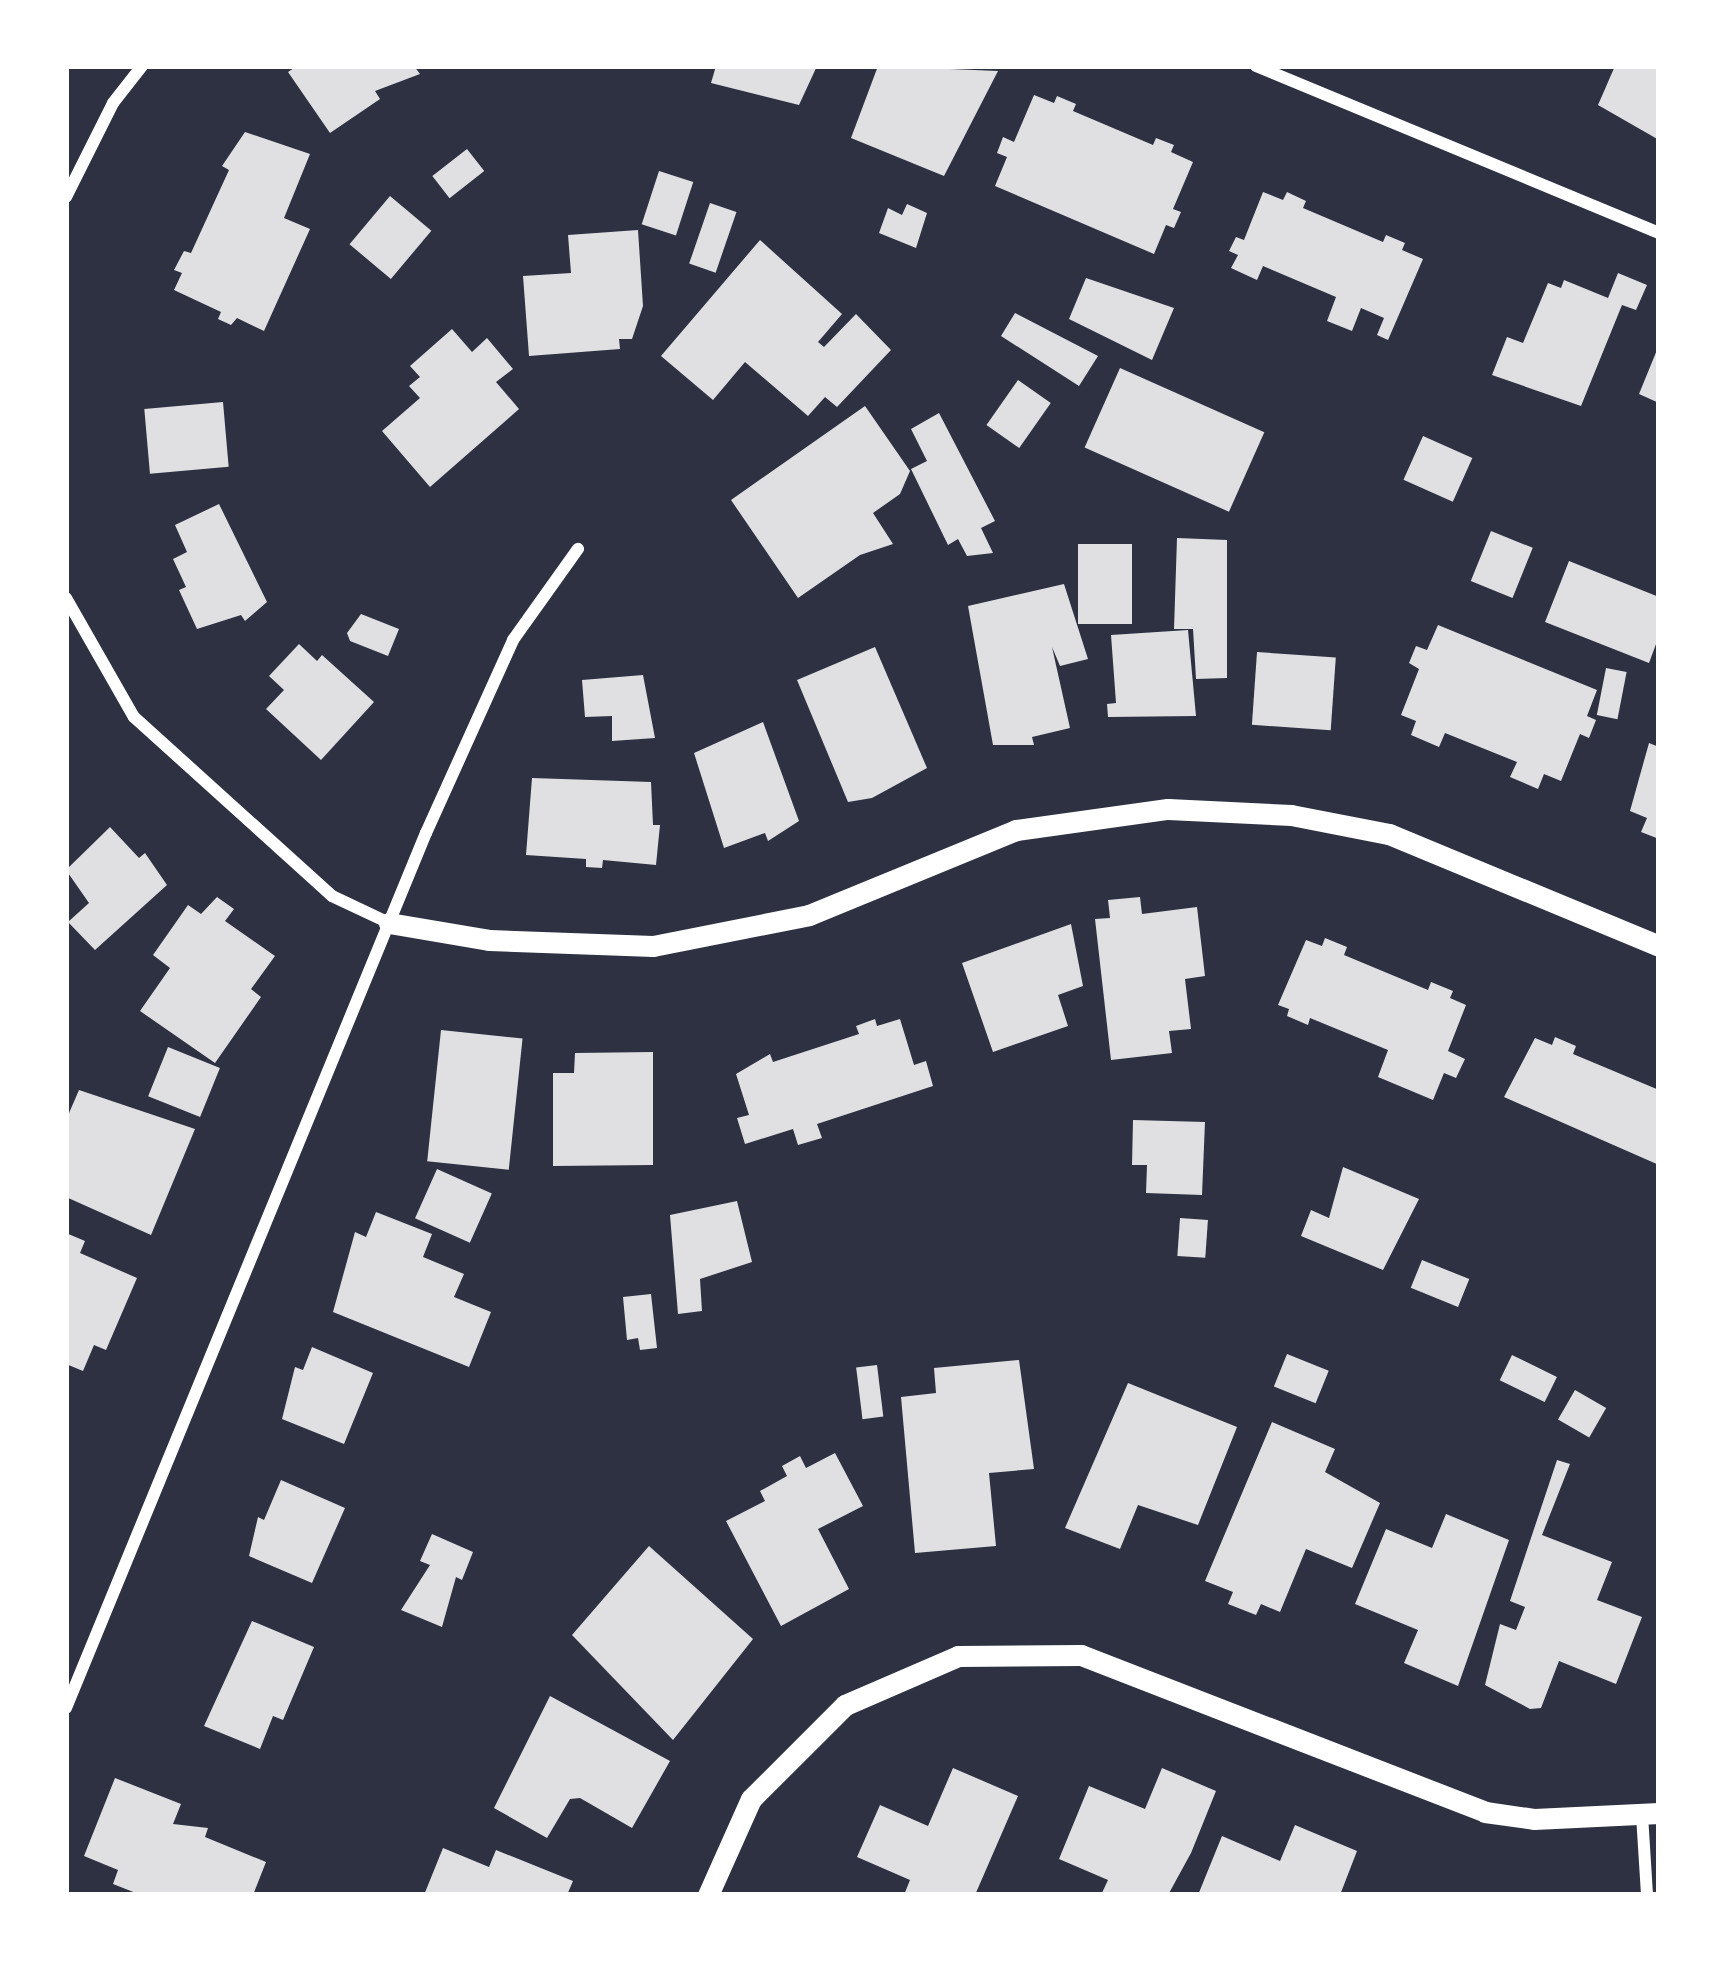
<!DOCTYPE html>
<html>
<head>
<meta charset="utf-8">
<style>
	body { margin:0 }
	#map { position:relative; width:1725px; height:1961px; overflow:hidden; background:#2d3142; font-family:Cabin,sans-serif }
	div>[style] { position:absolute }
	.building>* { inset:0; background:#e0e0e3; transform-origin:0 0 }
	.minor>* { height:12px; margin:-6px; padding:0 6px; transform-origin:6px; border-radius:6px; background:#fff }
	.tertiary>* { height:21px; margin:-10.5px; padding:0 10.5px; transform-origin:10.5px; border-radius:10.5px; background:#fff }
	span { translate:-50% -50%; white-space:nowrap; text-align:center; line-height:1.15; -webkit-text-stroke:9px #fff; paint-order:stroke }
	.frame { position:absolute; inset:0; border:69px solid #fff; pointer-events:none }
</style>
</head>
<body>
<div id="map">
	<div class="building">
		<div style="clip-path:polygon(297px 66px,414px 66px,420px 74px,375px 91px,380px 99px,330px 133px,288px 72px)"></div>
		<div style="clip-path:polygon(716px 66px,817px 66px,799px 105px,711px 83px)"></div>
		<div style="clip-path:polygon(878px 66px,998px 71px,944px 176px,851px 138px)"></div>
		<div style="clip-path:polygon(1615px 66px,1659px 66px,1659px 140px,1598px 105px)"></div>
		<div style="clip-path:polygon(1034px 95px,1054px 103px,1057px 96px,1076px 104px,1073px 111px,1153px 145px,1156px 138px,1174px 145px,1171px 152px,1193px 162px,1173px 209px,1181px 212px,1174px 228px,1166px 225px,1154px 254px,995px 186px,1007px 157px,997px 153px,1003px 137px,1014px 142px)"></div>
		<div style="clip-path:polygon(245px 132px,310px 154px,284px 218px,310px 229px,264px 331px,237px 318px,231px 325px,218px 319px,221px 312px,174px 290px,182px 273px,174px 270px,184px 251px,191px 253px,229px 170px,222px 166px)"></div>
		<div style="left:467px;top:149px;width:28px;height:44px;rotate:52deg"></div>
		<div style="left:659px;top:171px;width:36px;height:56px;rotate:18deg"></div>
		<div style="clip-path:polygon(1263px 192px,1283px 200px,1287px 192px,1306px 201px,1303px 208px,1383px 242px,1386px 235px,1405px 243px,1402px 250px,1423px 259px,1388px 340px,1377px 335px,1384px 318px,1361px 308px,1352px 331px,1327px 321px,1336px 297px,1263px 266px,1257px 280px,1231px 268px,1238px 255px,1229px 251px,1236px 237px,1244px 240px)"></div>
		<div style="left:390px;top:196px;width:54px;height:63px;rotate:40deg"></div>
		<div style="left:710px;top:203px;width:28px;height:64px;rotate:19deg"></div>
		<div style="clip-path:polygon(907px 204px,927px 213px,916px 248px,879px 233px,888px 208px,902px 215px)"></div>
		<div style="clip-path:polygon(638px 230px,643px 306px,632px 339px,619px 339px,620px 349px,529px 356px,523px 276px,571px 273px,568px 235px)"></div>
		<div style="clip-path:polygon(760px 240px,842px 314px,818px 342px,824px 347px,856px 314px,891px 350px,837px 407px,825px 397px,808px 416px,745px 362px,713px 400px,661px 356px)"></div>
		<div style="clip-path:polygon(1618px 273px,1647px 285px,1636px 310px,1622px 305px,1581px 406px,1492px 375px,1507px 337px,1523px 343px,1548px 283px,1561px 288px,1564px 280px,1608px 298px)"></div>
		<div style="clip-path:polygon(1086px 278px,1174px 308px,1152px 360px,1069px 319px)"></div>
		<div style="clip-path:polygon(1015px 313px,1098px 356px,1079px 386px,1001px 336px)"></div>
		<div style="clip-path:polygon(452px 329px,472px 352px,487px 338px,513px 369px,496px 382px,519px 409px,430px 487px,382px 431px,420px 398px,409px 386px,420px 377px,410px 366px)"></div>
		<div style="clip-path:polygon(1659px 345px,1659px 403px,1639px 394px)"></div>
		<div style="left:1120px;top:368px;width:158px;height:87px;rotate:24deg"></div>
		<div style="left:1018px;top:380px;width:40px;height:55px;rotate:35deg"></div>
		<div style="left:223px;top:402px;width:65px;height:79px;rotate:85deg"></div>
		<div style="clip-path:polygon(865px 406px,910px 471px,900px 494px,873px 513px,893px 544px,860px 555px,798px 598px,731px 500px)"></div>
		<div style="clip-path:polygon(939px 413px,995px 521px,981px 528px,993px 553px,967px 556px,958px 539px,948px 545px,911px 469px,927px 461px,911px 429px)"></div>
		<div style="left:1423px;top:436px;width:54px;height:48px;rotate:24deg"></div>
		<div style="clip-path:polygon(219px 504px,267px 602px,245px 621px,241px 615px,197px 629px,179px 590px,186px 587px,173px 559px,187px 552px,175px 525px)"></div>
		<div style="left:1491px;top:531px;width:45px;height:54px;rotate:22deg"></div>
		<div style="clip-path:polygon(1177px 538px,1227px 540px,1227px 678px,1196px 679px,1193px 629px,1174px 629px)"></div>
		<div style="left:1132px;top:544px;width:80px;height:54px;rotate:90deg"></div>
		<div style="clip-path:polygon(1569px 561px,1659px 597px,1659px 636px,1649px 663px,1545px 622px)"></div>
		<div style="clip-path:polygon(1064px 584px,1088px 659px,1060px 666px,1052px 647px,1070px 728px,1032px 737px,1034px 745px,993px 745px,968px 606px)"></div>
		<div style="clip-path:polygon(361px 614px,399px 629px,388px 656px,350px 641px,347px 633px)"></div>
		<div style="clip-path:polygon(1438px 625px,1597px 690px,1587px 716px,1596px 720px,1589px 738px,1580px 734px,1561px 781px,1544px 774px,1538px 789px,1510px 777px,1517px 762px,1445px 733px,1439px 747px,1411px 735px,1416px 721px,1401px 715px,1419px 669px,1409px 663px,1416px 646px,1427px 650px)"></div>
		<div style="clip-path:polygon(1188px 630px,1196px 716px,1108px 717px,1107px 704px,1116px 703px,1111px 635px)"></div>
		<div style="clip-path:polygon(299px 644px,317px 661px,322px 655px,374px 702px,321px 760px,266px 709px,284px 690px,269px 676px)"></div>
		<div style="clip-path:polygon(875px 647px,927px 768px,872px 798px,848px 802px,797px 680px)"></div>
		<div style="left:1257px;top:652px;width:79px;height:73px;rotate:4deg"></div>
		<div style="left:1606px;top:668px;width:21px;height:48px;rotate:11deg"></div>
		<div style="clip-path:polygon(643px 675px,655px 738px,612px 741px,612px 716px,585px 717px,582px 680px)"></div>
		<div style="clip-path:polygon(763px 722px,799px 821px,768px 841px,765px 833px,724px 848px,694px 753px)"></div>
		<div style="clip-path:polygon(1649px 743px,1659px 747px,1659px 839px,1641px 832px,1647px 818px,1630px 811px)"></div>
		<div style="clip-path:polygon(532px 778px,651px 782px,653px 825px,660px 825px,656px 865px,603px 860px,602px 868px,586px 867px,586px 859px,526px 855px)"></div>
		<div style="clip-path:polygon(110px 827px,139px 858px,145px 853px,167px 885px,95px 950px,68px 922px,89px 903px,66px 870px)"></div>
		<div style="clip-path:polygon(217px 897px,234px 909px,225px 921px,275px 956px,251px 989px,261px 997px,215px 1063px,140px 1011px,170px 968px,153px 955px,188px 905px,201px 914px)"></div>
		<div style="clip-path:polygon(1140px 897px,1142px 914px,1197px 907px,1205px 976px,1185px 979px,1191px 1029px,1169px 1031px,1172px 1053px,1111px 1060px,1095px 919px,1110px 918px,1108px 900px)"></div>
		<div style="clip-path:polygon(1071px 924px,1083px 986px,1058px 995px,1068px 1026px,993px 1052px,962px 963px)"></div>
		<div style="clip-path:polygon(1325px 938px,1347px 947px,1344px 955px,1428px 990px,1431px 982px,1453px 991px,1450px 998px,1466px 1005px,1448px 1051px,1465px 1059px,1456px 1078px,1444px 1073px,1433px 1100px,1378px 1077px,1388px 1050px,1310px 1018px,1308px 1025px,1287px 1016px,1289px 1009px,1278px 1005px,1306px 940px,1322px 946px)"></div>
		<div style="clip-path:polygon(875px 1019px,877px 1026px,900px 1019px,914px 1065px,926px 1061px,933px 1086px,817px 1124px,822px 1138px,798px 1145px,793px 1129px,745px 1144px,737px 1118px,749px 1115px,736px 1074px,770px 1054px,773px 1062px,859px 1034px,856px 1026px)"></div>
		<div style="left:441px;top:1030px;width:82px;height:132px;rotate:6deg"></div>
		<div style="clip-path:polygon(1555px 1037px,1576px 1046px,1573px 1054px,1659px 1090px,1659px 1165px,1504px 1097px,1535px 1038px,1552px 1045px)"></div>
		<div style="left:168px;top:1047px;width:56px;height:53px;rotate:22deg"></div>
		<div style="clip-path:polygon(653px 1052px,653px 1165px,553px 1166px,553px 1073px,574px 1073px,575px 1053px)"></div>
		<div style="clip-path:polygon(79px 1090px,195px 1129px,151px 1235px,66px 1197px,66px 1120px)"></div>
		<div style="clip-path:polygon(1133px 1120px,1205px 1122px,1202px 1195px,1146px 1193px,1147px 1165px,1132px 1165px)"></div>
		<div style="clip-path:polygon(1343px 1167px,1419px 1199px,1383px 1270px,1301px 1236px,1311px 1210px,1329px 1218px)"></div>
		<div style="left:437px;top:1169px;width:60px;height:54px;rotate:24deg"></div>
		<div style="clip-path:polygon(737px 1201px,752px 1262px,700px 1279px,702px 1311px,678px 1314px,670px 1215px)"></div>
		<div style="clip-path:polygon(376px 1212px,432px 1234px,423px 1257px,464px 1274px,454px 1297px,491px 1312px,469px 1367px,333px 1312px,355px 1232px,366px 1237px)"></div>
		<div style="left:1180px;top:1218px;width:28px;height:38px;rotate:4deg"></div>
		<div style="clip-path:polygon(66px 1233px,85px 1241px,80px 1253px,137px 1278px,106px 1350px,94px 1345px,83px 1371px,66px 1364px)"></div>
		<div style="left:1422px;top:1260px;width:51px;height:30px;rotate:22deg"></div>
		<div style="clip-path:polygon(651px 1294px,657px 1348px,640px 1350px,638px 1338px,627px 1340px,623px 1297px)"></div>
		<div style="clip-path:polygon(312px 1347px,373px 1373px,344px 1444px,282px 1419px,295px 1367px,303px 1370px)"></div>
		<div style="left:1287px;top:1354px;width:45px;height:35px;rotate:22deg"></div>
		<div style="left:1512px;top:1355px;width:50px;height:28px;rotate:26deg"></div>
		<div style="clip-path:polygon(1019px 1360px,1034px 1469px,989px 1473px,996px 1546px,915px 1553px,901px 1397px,936px 1393px,934px 1368px)"></div>
		<div style="left:877px;top:1365px;width:52px;height:21px;rotate:83deg"></div>
		<div style="clip-path:polygon(1128px 1383px,1237px 1427px,1198px 1525px,1138px 1505px,1120px 1549px,1065px 1528px)"></div>
		<div style="left:1575px;top:1390px;width:36px;height:34px;rotate:30deg"></div>
		<div style="clip-path:polygon(1272px 1422px,1335px 1449px,1325px 1472px,1380px 1503px,1352px 1568px,1306px 1549px,1280px 1612px,1261px 1604px,1256px 1615px,1228px 1604px,1233px 1592px,1205px 1581px)"></div>
		<div style="clip-path:polygon(835px 1453px,863px 1506px,818px 1529px,849px 1589px,781px 1626px,726px 1521px,765px 1501px,760px 1491px,787px 1476px,782px 1466px,800px 1456px,806px 1468px)"></div>
		<div style="clip-path:polygon(1557px 1460px,1570px 1464px,1542px 1535px,1612px 1562px,1597px 1600px,1642px 1617px,1616px 1684px,1559px 1661px,1541px 1708px,1530px 1709px,1485px 1685px,1500px 1624px,1516px 1630px,1525px 1607px,1510px 1601px)"></div>
		<div style="clip-path:polygon(281px 1480px,345px 1508px,312px 1583px,249px 1556px,258px 1517px,264px 1520px)"></div>
		<div style="clip-path:polygon(1446px 1514px,1509px 1540px,1458px 1686px,1404px 1663px,1418px 1630px,1355px 1604px,1386px 1529px,1432px 1548px)"></div>
		<div style="clip-path:polygon(432px 1534px,473px 1552px,462px 1580px,456px 1577px,442px 1627px,401px 1610px,430px 1565px,420px 1561px)"></div>
		<div style="clip-path:polygon(649px 1546px,753px 1639px,673px 1740px,572px 1635px)"></div>
		<div style="clip-path:polygon(252px 1621px,314px 1647px,283px 1720px,273px 1716px,260px 1749px,204px 1726px)"></div>
		<div style="clip-path:polygon(550px 1696px,670px 1761px,632px 1828px,580px 1798px,570px 1799px,547px 1838px,494px 1808px)"></div>
		<div style="clip-path:polygon(953px 1768px,1018px 1796px,975px 1895px,904px 1895px,910px 1880px,857px 1857px,880px 1805px,928px 1826px)"></div>
		<div style="clip-path:polygon(1162px 1768px,1216px 1791px,1191px 1853px,1168px 1895px,1101px 1895px,1108px 1880px,1059px 1859px,1089px 1786px,1145px 1809px)"></div>
		<div style="clip-path:polygon(115px 1778px,181px 1804px,173px 1824px,208px 1828px,205px 1837px,266px 1862px,253px 1895px,141px 1895px,113px 1884px,118px 1870px,84px 1856px)"></div>
		<div style="clip-path:polygon(1295px 1825px,1357px 1851px,1340px 1895px,1198px 1895px,1222px 1836px,1280px 1861px)"></div>
		<div style="clip-path:polygon(443px 1848px,489px 1867px,496px 1850px,573px 1881px,567px 1895px,424px 1895px)"></div>
	</div>
	<div class="minor">
		<div style="left:1256px;top:66px;width:436px;rotate:22.5deg"></div>
		<div style="left:66px;top:197px;width:105px;rotate:-63.4deg"></div>
		<div style="left:113px;top:103px;width:47px;rotate:-51.9deg"></div>
		<div style="left:66px;top:598px;width:137px;rotate:60.3deg"></div>
		<div style="left:134px;top:717px;width:267px;rotate:42.1deg"></div>
		<div style="left:332px;top:896px;width:63px;rotate:25.3deg"></div>
		<div style="left:66px;top:1708px;width:946px;rotate:-67.64deg"></div>
		<div style="left:426px;top:833px;width:212px;rotate:-65.7deg"></div>
		<div style="left:513px;top:640px;width:112px;rotate:-54.5deg"></div>
		<div style="left:1642px;top:1815px;width:80px;rotate:86.4deg"></div>
	</div>
	<div class="tertiary">
		<div style="left:389px;top:923px;width:101px;rotate:9.6deg"></div>
		<div style="left:489px;top:940px;width:164px;rotate:2.1deg"></div>
		<div style="left:653px;top:946px;width:159px;rotate:-11.2deg"></div>
		<div style="left:809px;top:915px;width:224px;rotate:-22.3deg"></div>
		<div style="left:1016px;top:830px;width:153px;rotate:-7.9deg"></div>
		<div style="left:1168px;top:809px;width:123px;rotate:2.8deg"></div>
		<div style="left:1291px;top:815px;width:100px;rotate:11deg"></div>
		<div style="left:1389px;top:834px;width:292px;rotate:22.5deg"></div>
		<div style="left:708px;top:1895px;width:105px;rotate:-65.9deg"></div>
		<div style="left:751px;top:1799px;width:133px;rotate:-45deg"></div>
		<div style="left:845px;top:1705px;width:123px;rotate:-23.4deg"></div>
		<div style="left:958px;top:1656px;width:123px;rotate:-0.5deg"></div>
		<div style="left:1081px;top:1655px;width:433px;rotate:21.2deg"></div>
		<div style="left:1485px;top:1812px;width:49px;rotate:8.1deg"></div>
		<div style="left:1534px;top:1819px;width:125px;rotate:-2.7deg"></div>
	</div>
	<div class="frame"></div>
</div>
</body>
</html>
